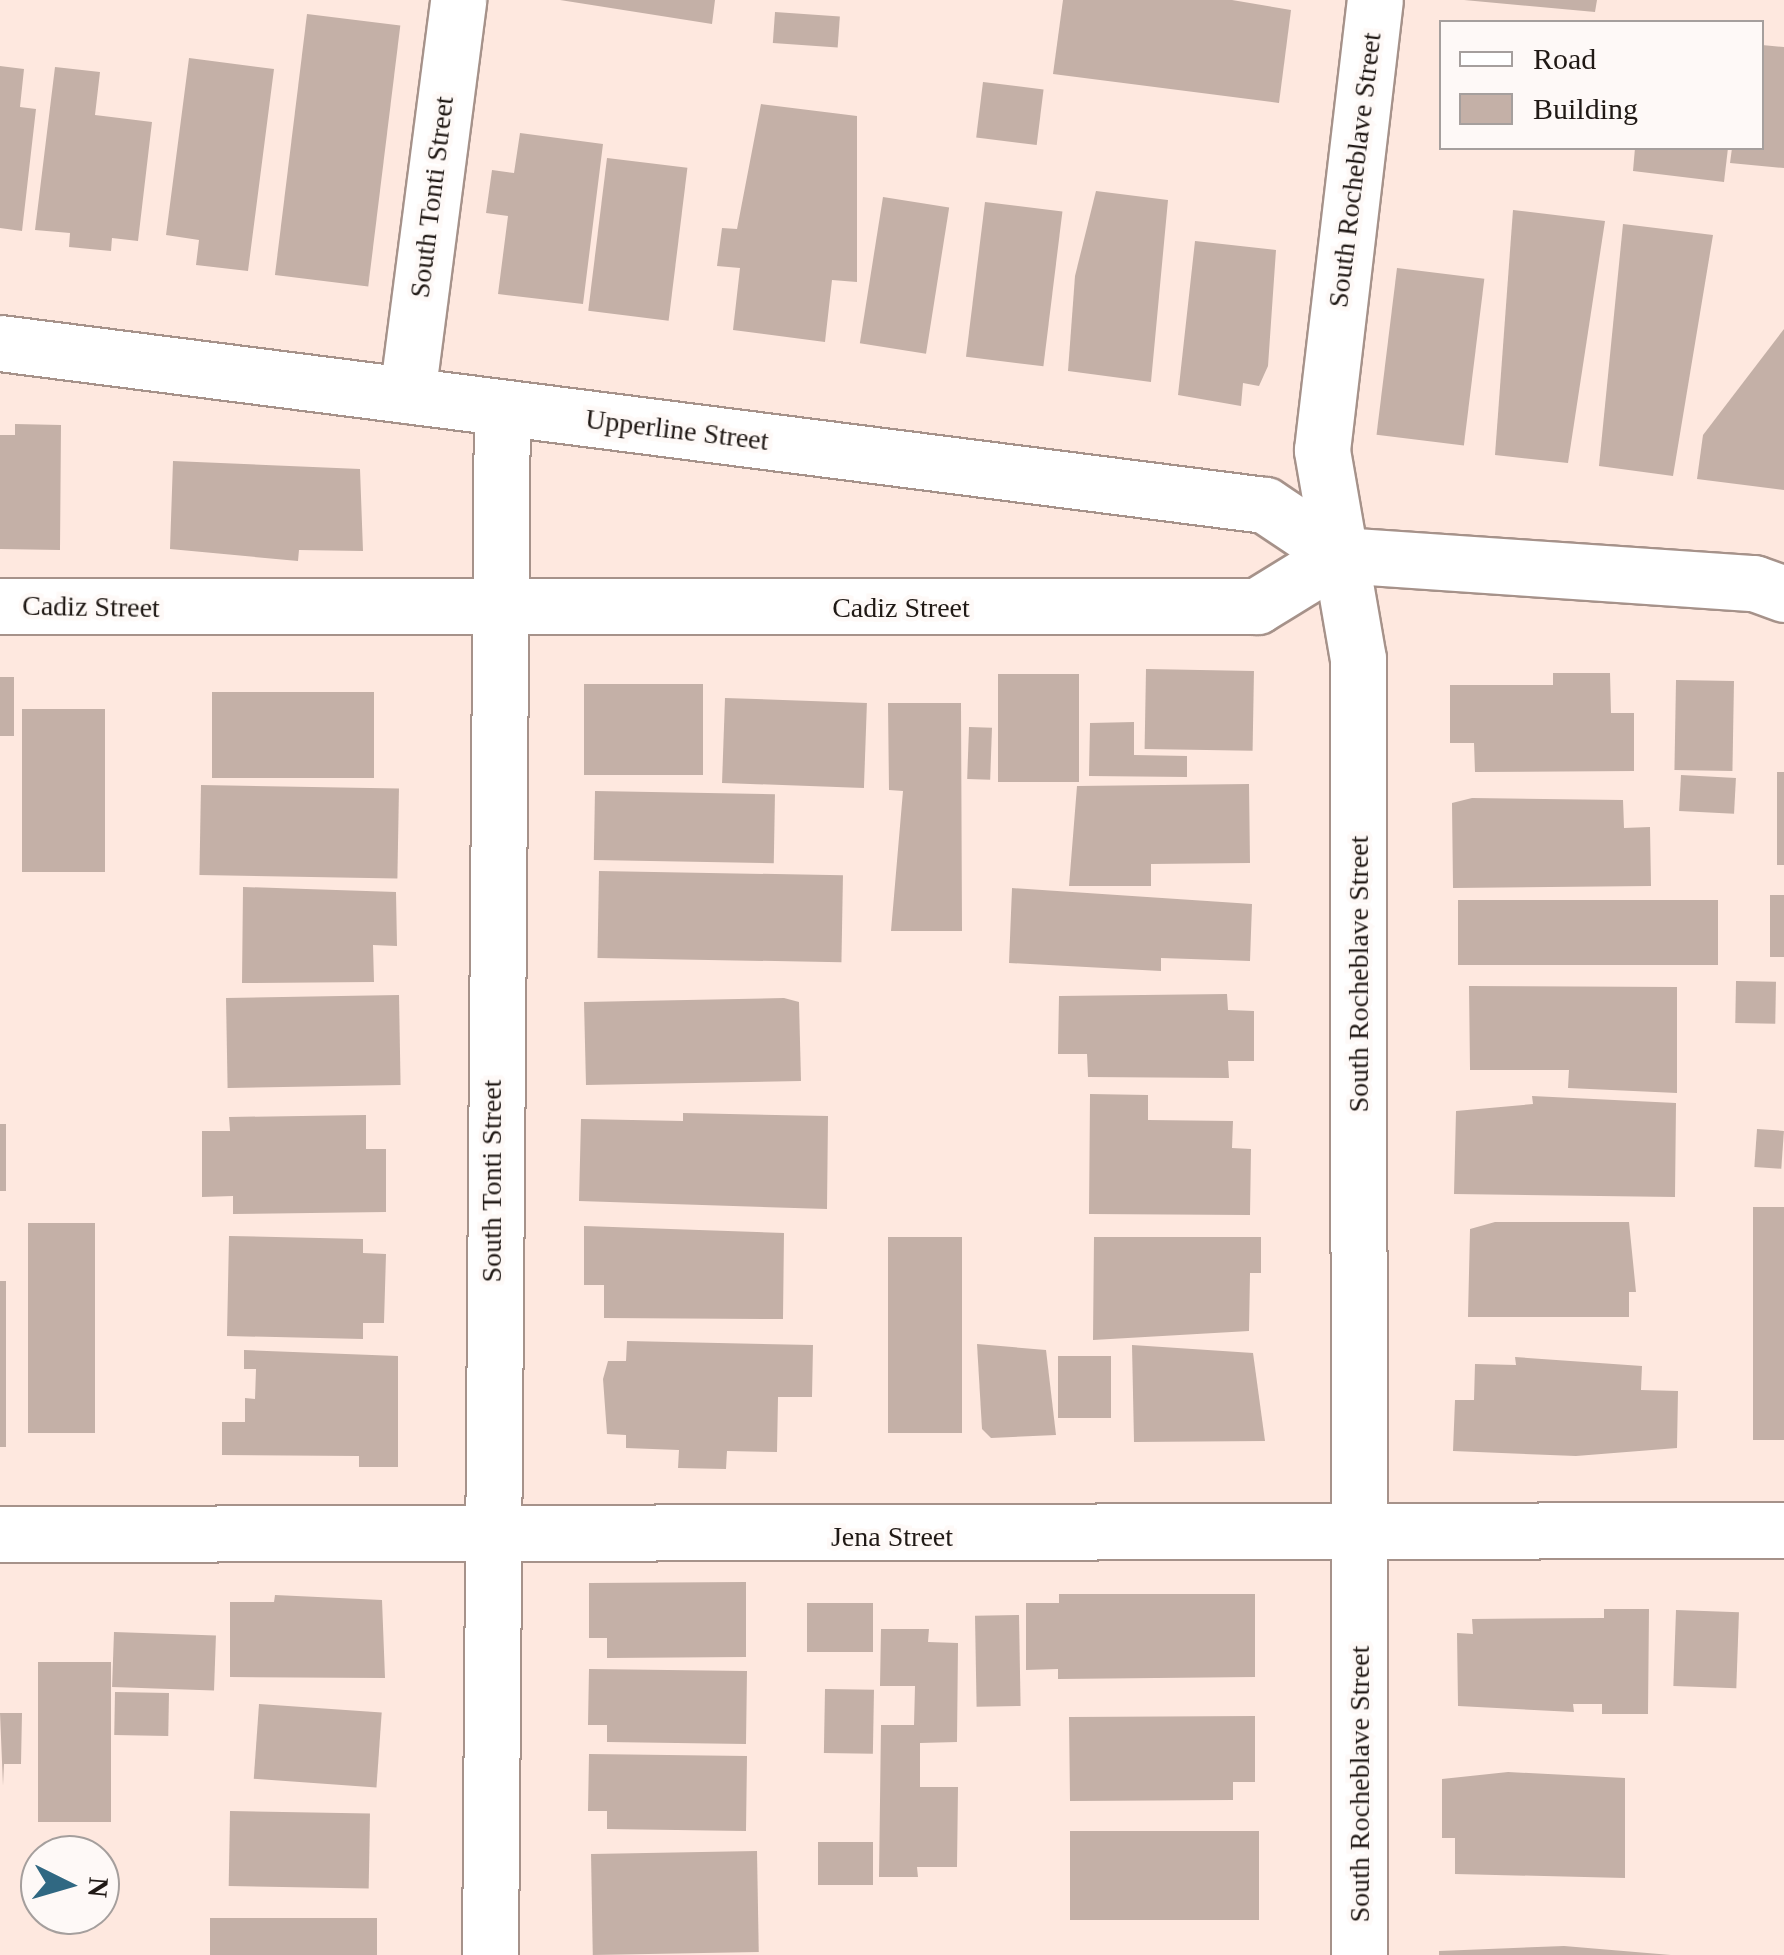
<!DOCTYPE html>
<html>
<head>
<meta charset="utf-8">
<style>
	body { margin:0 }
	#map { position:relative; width:1784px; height:1955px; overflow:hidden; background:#fee8df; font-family:Georgia,serif }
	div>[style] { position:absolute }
	.building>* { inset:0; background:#c4b0a7; transform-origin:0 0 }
	.roads { filter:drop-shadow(2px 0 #a6928a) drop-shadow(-2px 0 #a6928a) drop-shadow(0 2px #a6928a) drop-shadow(0 -2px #a6928a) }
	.minor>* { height:55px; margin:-27.5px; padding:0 27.5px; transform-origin:27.5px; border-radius:27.5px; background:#fff }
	span { translate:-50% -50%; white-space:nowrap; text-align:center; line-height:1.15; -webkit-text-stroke:9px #fef9f7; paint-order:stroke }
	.street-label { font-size:28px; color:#201915 }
	.legend { position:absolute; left:1439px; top:20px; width:325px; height:130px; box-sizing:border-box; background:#fef9f7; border:2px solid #a59f9d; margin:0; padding:12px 18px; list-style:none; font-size:30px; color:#201915 }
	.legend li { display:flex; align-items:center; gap:20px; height:50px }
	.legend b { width:50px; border:2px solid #a59f9d }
	.north { position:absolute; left:20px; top:1835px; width:100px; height:100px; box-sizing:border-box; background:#fef9f7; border:2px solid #a59f9d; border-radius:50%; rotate:95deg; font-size:28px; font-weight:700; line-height:40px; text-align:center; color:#201915 }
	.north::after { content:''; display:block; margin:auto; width:35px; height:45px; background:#306882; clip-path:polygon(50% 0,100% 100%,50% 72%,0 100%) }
</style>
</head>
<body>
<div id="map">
	<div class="building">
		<div style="clip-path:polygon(560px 0,715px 0,712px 24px)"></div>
		<div style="clip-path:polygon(1063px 0,1232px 0,1291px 10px,1279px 103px,1053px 74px)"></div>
		<div style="clip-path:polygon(1464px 0,1597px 0,1595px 12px)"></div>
		<div style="left:775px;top:12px;width:65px;height:31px;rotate:4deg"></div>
		<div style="left:307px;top:14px;width:94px;height:263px;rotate:7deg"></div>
		<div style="clip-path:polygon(1762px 45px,1784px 47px,1784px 168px,1730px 163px,1732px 148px,1762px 148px)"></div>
		<div style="clip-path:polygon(189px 58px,274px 69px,248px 271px,196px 265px,199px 240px,166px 235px)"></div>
		<div style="clip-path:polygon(0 66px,24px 69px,20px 107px,36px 109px,22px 231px,0 228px)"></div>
		<div style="clip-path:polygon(55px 67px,100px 72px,95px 115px,152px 122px,138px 241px,112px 238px,111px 251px,69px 247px,70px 233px,35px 230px)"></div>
		<div style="left:983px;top:82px;width:61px;height:56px;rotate:7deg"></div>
		<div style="clip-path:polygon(761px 104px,857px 116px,857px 282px,832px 280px,825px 342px,733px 330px,740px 268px,717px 266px,722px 228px,737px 229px)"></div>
		<div style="clip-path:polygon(520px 133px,603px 144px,583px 304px,498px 294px,508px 216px,486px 213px,492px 170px,514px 173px)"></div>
		<div style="clip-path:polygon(1635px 148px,1728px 148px,1724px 182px,1633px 171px)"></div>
		<div style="left:607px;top:158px;width:81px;height:154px;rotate:7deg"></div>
		<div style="clip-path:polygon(1096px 191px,1168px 200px,1151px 382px,1068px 371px,1075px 276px)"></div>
		<div style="left:883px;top:197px;width:67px;height:148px;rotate:9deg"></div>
		<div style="left:985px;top:202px;width:78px;height:156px;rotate:7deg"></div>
		<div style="clip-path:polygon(1513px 210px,1605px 221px,1568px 463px,1495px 455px)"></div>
		<div style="clip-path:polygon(1623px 224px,1713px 235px,1673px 476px,1599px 466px)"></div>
		<div style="clip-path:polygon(1195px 241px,1276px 250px,1268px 366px,1259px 386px,1243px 383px,1241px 406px,1178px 395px)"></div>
		<div style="left:1397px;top:268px;width:88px;height:168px;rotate:7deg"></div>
		<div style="clip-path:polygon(1784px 329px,1784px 490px,1697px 479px,1703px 435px)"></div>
		<div style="clip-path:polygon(15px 424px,61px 425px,60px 550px,0 549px,0 435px,15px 435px)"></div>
		<div style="clip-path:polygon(173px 461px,360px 469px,363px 551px,299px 550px,298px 561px,170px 549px)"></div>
		<div style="left:1146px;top:669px;width:108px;height:80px;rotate:1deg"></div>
		<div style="clip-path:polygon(1553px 673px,1610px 673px,1611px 713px,1634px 713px,1634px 771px,1475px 772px,1474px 743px,1450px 743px,1450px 685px,1553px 685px)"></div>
		<div style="left:998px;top:674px;width:81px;height:108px"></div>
		<div style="left:0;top:677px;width:14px;height:59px"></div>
		<div style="left:1734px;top:681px;width:90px;height:58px;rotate:91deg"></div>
		<div style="left:703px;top:684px;width:91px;height:119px;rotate:90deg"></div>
		<div style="left:212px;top:692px;width:162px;height:86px"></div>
		<div style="left:725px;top:698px;width:142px;height:85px;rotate:2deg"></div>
		<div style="clip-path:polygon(888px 703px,961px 703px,962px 931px,891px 931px,903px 791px,889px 790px)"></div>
		<div style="left:22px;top:709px;width:83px;height:163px"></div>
		<div style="clip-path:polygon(1134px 722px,1134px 755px,1187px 756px,1187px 777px,1089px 776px,1090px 723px)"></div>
		<div style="left:969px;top:727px;width:23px;height:52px;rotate:2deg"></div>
		<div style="left:1777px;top:772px;width:7px;height:93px"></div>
		<div style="left:1681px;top:775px;width:55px;height:36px;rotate:3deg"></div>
		<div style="clip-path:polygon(1249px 784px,1250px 863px,1151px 864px,1151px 886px,1069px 886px,1077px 786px)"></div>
		<div style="left:201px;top:785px;width:198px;height:90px;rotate:1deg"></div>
		<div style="left:595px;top:791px;width:180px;height:69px;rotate:1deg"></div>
		<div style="clip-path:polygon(1472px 798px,1623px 800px,1624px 828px,1650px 827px,1651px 886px,1453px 888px,1452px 803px)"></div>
		<div style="left:599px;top:871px;width:244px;height:87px;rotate:1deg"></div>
		<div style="clip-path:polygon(243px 887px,396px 892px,397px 946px,373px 945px,374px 982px,242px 983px)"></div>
		<div style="clip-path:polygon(1012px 888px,1252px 904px,1250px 961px,1161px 958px,1161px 971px,1009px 963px)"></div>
		<div style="left:1770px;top:895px;width:14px;height:62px"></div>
		<div style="left:1458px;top:900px;width:260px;height:65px"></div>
		<div style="left:1736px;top:981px;width:40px;height:42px;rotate:1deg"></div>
		<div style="clip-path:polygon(1469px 986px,1677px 987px,1677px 1093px,1568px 1088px,1569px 1070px,1470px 1070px)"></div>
		<div style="clip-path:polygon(1227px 994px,1228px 1010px,1254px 1011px,1254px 1061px,1228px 1061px,1229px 1078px,1088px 1077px,1087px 1054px,1058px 1054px,1059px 996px)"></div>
		<div style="left:399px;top:995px;width:90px;height:173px;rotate:89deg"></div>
		<div style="clip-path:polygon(784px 998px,799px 1002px,801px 1081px,586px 1085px,584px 1002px)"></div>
		<div style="clip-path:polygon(1090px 1094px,1148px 1095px,1148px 1120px,1233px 1121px,1232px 1148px,1251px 1149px,1250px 1215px,1089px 1214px)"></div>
		<div style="clip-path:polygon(1532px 1096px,1676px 1103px,1675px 1197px,1454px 1194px,1456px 1111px,1533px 1104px)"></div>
		<div style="clip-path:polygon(683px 1113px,828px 1116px,827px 1209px,579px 1201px,581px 1119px,683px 1121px)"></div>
		<div style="clip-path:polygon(366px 1115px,366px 1149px,386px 1149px,386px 1212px,233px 1214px,233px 1196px,202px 1197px,202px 1131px,230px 1131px,229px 1117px)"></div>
		<div style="left:0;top:1124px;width:6px;height:67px"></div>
		<div style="left:1757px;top:1129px;width:27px;height:38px;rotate:4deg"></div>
		<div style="left:1753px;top:1207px;width:31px;height:233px"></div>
		<div style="clip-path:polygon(1495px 1222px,1629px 1222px,1636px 1292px,1629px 1292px,1629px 1317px,1468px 1317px,1470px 1229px)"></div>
		<div style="left:28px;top:1223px;width:67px;height:210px"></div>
		<div style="clip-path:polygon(584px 1226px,784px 1233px,783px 1319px,604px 1318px,604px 1285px,584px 1285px)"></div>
		<div style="clip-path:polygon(229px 1236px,363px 1239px,363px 1253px,386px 1254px,384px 1323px,363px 1323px,363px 1339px,227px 1336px)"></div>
		<div style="left:888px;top:1237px;width:74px;height:196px"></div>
		<div style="clip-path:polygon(1094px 1237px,1261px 1237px,1261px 1273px,1250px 1273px,1249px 1331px,1093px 1340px)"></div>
		<div style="left:6px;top:1281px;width:166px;height:6px;rotate:90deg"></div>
		<div style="clip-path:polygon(627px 1341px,813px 1345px,812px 1397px,778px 1397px,777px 1452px,727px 1451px,726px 1469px,678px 1468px,679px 1450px,626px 1448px,626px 1435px,607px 1434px,603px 1379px,608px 1361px,626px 1361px)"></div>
		<div style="clip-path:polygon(977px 1344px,1046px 1350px,1056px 1435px,991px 1438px,982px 1429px)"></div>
		<div style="clip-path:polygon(1132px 1345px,1253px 1353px,1265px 1441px,1134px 1442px)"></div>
		<div style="clip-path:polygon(244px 1350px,398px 1356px,398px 1467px,359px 1467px,359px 1456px,222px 1455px,222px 1422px,245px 1422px,245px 1398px,255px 1399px,256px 1369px,244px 1369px)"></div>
		<div style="left:1058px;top:1356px;width:53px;height:62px"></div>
		<div style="clip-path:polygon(1515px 1357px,1642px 1366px,1641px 1390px,1678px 1391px,1677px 1448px,1576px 1456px,1453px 1451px,1455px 1400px,1474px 1400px,1475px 1364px,1516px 1365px)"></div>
		<div style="clip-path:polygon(746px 1582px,746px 1657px,607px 1658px,607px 1638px,589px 1638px,589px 1583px)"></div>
		<div style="clip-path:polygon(1059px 1594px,1255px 1594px,1255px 1677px,1058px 1679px,1058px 1669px,1026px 1670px,1026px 1603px,1059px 1603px)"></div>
		<div style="clip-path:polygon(275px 1595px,382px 1600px,385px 1678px,230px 1677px,230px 1602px,274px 1602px)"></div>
		<div style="left:873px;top:1603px;width:49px;height:66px;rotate:90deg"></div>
		<div style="clip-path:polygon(1604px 1609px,1649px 1609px,1648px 1714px,1602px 1714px,1602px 1704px,1573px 1704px,1574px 1712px,1458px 1706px,1457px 1633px,1473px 1634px,1472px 1619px,1604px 1618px)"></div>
		<div style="left:1676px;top:1610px;width:63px;height:76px;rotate:2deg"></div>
		<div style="left:1019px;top:1615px;width:91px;height:44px;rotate:89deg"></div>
		<div style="clip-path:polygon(881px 1629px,929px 1629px,928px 1642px,958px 1643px,957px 1742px,920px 1743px,920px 1787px,958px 1787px,957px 1867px,917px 1867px,918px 1877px,879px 1877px,881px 1725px,914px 1725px,915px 1686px,880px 1686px)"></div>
		<div style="left:114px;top:1632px;width:102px;height:55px;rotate:2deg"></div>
		<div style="left:38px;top:1662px;width:73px;height:160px"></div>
		<div style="clip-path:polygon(589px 1669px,747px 1671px,746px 1744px,607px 1742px,607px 1725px,588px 1725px)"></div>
		<div style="left:825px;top:1689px;width:49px;height:64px;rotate:1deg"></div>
		<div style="left:115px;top:1692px;width:54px;height:43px;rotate:1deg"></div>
		<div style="left:259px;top:1704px;width:123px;height:75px;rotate:4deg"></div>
		<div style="clip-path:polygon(0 1713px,22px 1713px,21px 1764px,4px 1764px,3px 1786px)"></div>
		<div style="clip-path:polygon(1255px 1716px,1255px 1782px,1233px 1782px,1233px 1800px,1070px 1801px,1069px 1717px)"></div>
		<div style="clip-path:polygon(589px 1754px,747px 1756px,746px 1831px,607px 1829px,607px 1811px,588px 1811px)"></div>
		<div style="clip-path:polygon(1508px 1772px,1625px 1778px,1625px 1878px,1455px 1874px,1455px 1838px,1442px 1838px,1442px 1779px)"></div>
		<div style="left:230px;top:1811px;width:140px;height:75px;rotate:1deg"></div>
		<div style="left:1070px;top:1831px;width:189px;height:89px"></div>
		<div style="left:873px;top:1842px;width:43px;height:55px;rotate:90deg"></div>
		<div style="left:757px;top:1851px;width:101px;height:166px;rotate:89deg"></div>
		<div style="left:210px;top:1918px;width:167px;height:37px"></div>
		<div style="clip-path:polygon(1564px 1946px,1671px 1955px,1439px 1955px,1439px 1951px)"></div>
	</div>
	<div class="roads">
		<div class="minor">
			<div style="left:0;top:343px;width:1275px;rotate:7.3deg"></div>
			<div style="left:1265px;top:505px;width:90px;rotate:33.7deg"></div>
			<div style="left:407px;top:395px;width:398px;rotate:-82.6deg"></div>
			<div style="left:0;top:606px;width:1257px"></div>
			<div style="left:1257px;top:606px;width:97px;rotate:-31.6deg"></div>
			<div style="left:1340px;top:555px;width:415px;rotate:3.9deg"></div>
			<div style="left:1754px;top:583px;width:32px;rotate:20deg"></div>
			<div style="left:0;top:1534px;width:1784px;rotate:-0.13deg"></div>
			<div style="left:490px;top:1955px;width:1547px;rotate:-89.56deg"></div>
			<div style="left:1359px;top:1955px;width:1296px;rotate:-90.04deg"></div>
			<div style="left:1358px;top:659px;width:212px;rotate:-99.8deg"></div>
			<div style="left:1322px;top:450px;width:453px;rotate:-83.3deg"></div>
		</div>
	</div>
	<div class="street-label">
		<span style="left:1355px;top:170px;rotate:-83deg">South Rocheblave Street</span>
		<span style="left:432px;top:197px;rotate:-83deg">South Tonti Street</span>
		<span style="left:677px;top:430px;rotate:7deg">Upperline Street</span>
		<span style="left:91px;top:607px;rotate:1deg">Cadiz Street</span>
		<span style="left:901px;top:608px">Cadiz Street</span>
		<span style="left:1359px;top:974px;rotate:-90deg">South Rocheblave Street</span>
		<span style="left:492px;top:1181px;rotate:-90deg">South Tonti Street</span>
		<span style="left:892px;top:1537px">Jena Street</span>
		<span style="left:1360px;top:1784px;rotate:-90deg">South Rocheblave Street</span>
	</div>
	<ul class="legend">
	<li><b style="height:12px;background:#fff"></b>Road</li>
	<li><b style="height:28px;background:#c4b0a7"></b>Building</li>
	</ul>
	<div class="north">N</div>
</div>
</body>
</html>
